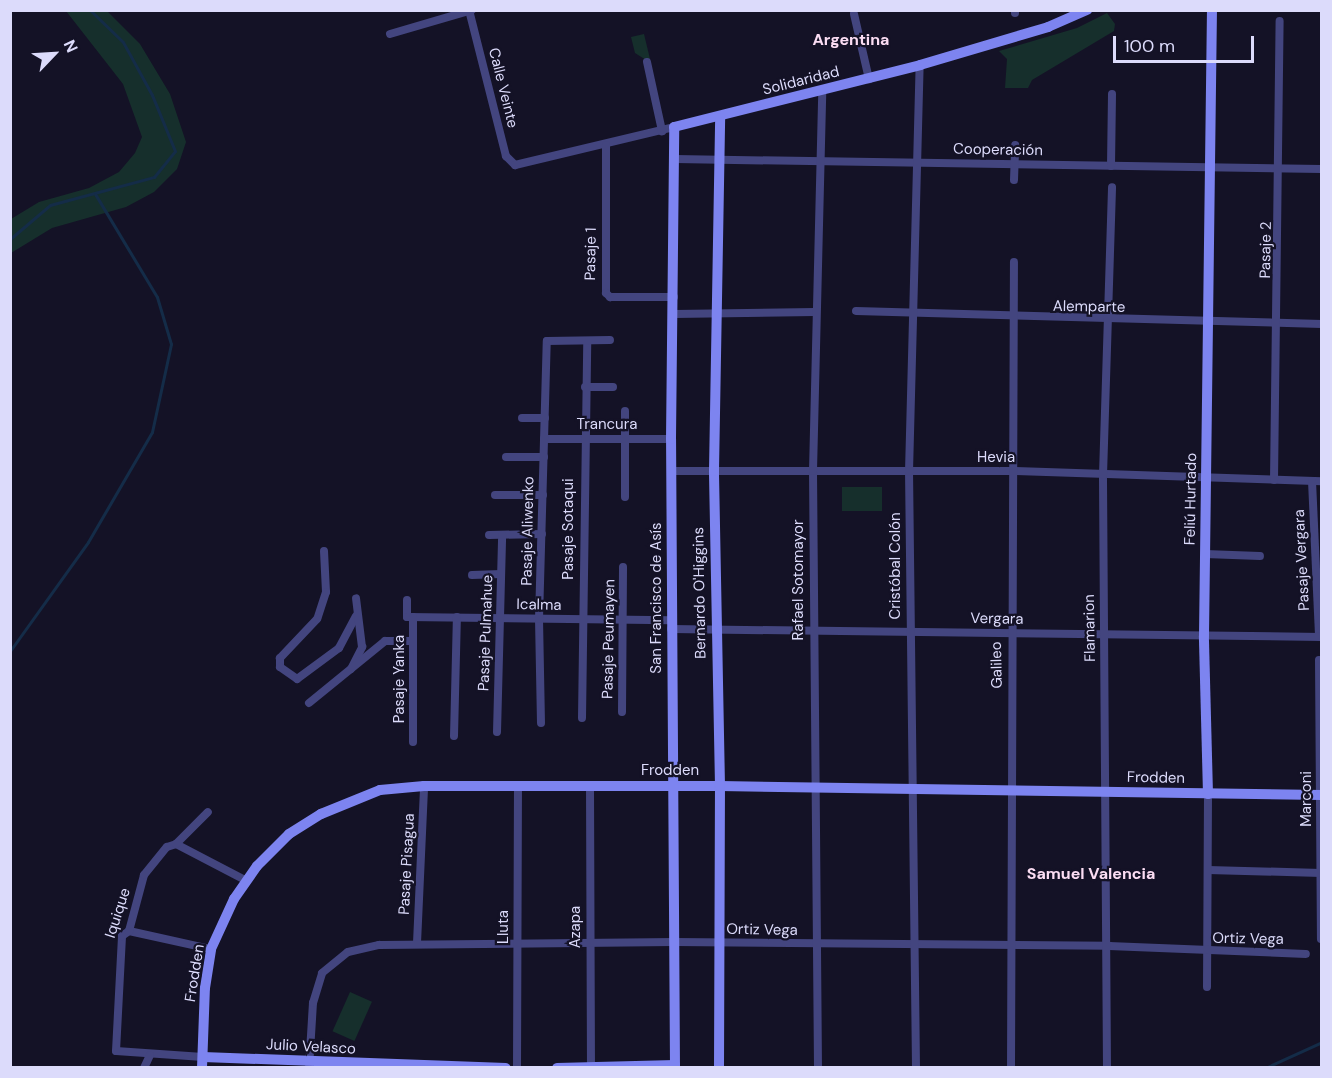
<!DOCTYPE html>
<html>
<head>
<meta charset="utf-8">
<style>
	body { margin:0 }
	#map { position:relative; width:1332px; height:1078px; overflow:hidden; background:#141226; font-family:"DM Sans",sans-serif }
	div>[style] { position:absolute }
	.green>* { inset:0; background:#162f2c; transform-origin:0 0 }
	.stream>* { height:3px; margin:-1.5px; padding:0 1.5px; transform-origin:1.5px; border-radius:1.5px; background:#142c48 }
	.street>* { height:8px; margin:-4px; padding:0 4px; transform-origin:4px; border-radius:4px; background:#43457f }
	.secondary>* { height:10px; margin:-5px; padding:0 5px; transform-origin:5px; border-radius:5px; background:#7d84f0 }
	span { translate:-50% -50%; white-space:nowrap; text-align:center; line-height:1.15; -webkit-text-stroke:4.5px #141226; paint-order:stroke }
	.street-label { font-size:15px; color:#dcdbfb }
	.neighbourhood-label { font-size:16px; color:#fbddf3; font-weight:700 }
	.frame { position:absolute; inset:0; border:12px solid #dcdbfb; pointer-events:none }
	.north { position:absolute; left:24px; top:24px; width:60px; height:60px; -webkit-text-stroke:4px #141226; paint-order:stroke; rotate:65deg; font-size:16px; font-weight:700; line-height:24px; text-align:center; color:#dcdbfb }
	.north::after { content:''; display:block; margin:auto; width:21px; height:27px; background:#dcdbfb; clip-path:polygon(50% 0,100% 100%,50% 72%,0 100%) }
	.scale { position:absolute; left:1113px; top:36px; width:141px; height:27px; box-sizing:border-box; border:3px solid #dcdbfb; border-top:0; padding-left:8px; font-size:18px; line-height:21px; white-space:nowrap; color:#dcdbfb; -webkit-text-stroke:4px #141226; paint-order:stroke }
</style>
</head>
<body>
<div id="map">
	<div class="green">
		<div style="clip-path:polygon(66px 11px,107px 11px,140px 44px,170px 94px,186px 142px,177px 169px,154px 192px,126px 207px,52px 228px,11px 253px,11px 219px,39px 202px,89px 188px,119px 172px,135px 153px,142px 137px,123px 84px)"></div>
		<div style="clip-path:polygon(1107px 13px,1115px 24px,1114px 31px,1032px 80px,1028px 88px,1005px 88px,1007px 59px,999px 51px,1077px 28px)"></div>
		<div style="clip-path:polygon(644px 34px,650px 59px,646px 60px,635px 53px,631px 37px)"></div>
		<div style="left:842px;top:487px;width:40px;height:24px"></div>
		<div style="left:350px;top:992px;width:24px;height:43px;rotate:24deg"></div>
	</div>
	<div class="stream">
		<div style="left:10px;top:239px;width:52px;rotate:-40.4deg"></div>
		<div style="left:50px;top:205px;width:108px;rotate:-15.1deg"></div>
		<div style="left:154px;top:177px;width:33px;rotate:-51deg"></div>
		<div style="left:175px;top:151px;width:61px;rotate:-112.3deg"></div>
		<div style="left:152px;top:95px;width:60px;rotate:-118.7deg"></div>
		<div style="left:123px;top:42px;width:46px;rotate:-135.9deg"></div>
		<div style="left:10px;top:651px;width:134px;rotate:-54.4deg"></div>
		<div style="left:88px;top:542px;width:127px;rotate:-59.8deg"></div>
		<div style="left:152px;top:432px;width:90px;rotate:-77.8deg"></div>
		<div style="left:171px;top:344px;width:49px;rotate:-106.6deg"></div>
		<div style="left:157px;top:297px;width:120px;rotate:-121deg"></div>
		<div style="left:1265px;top:1068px;width:63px;rotate:-24.5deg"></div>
	</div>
	<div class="street">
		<div style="left:469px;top:10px;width:151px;rotate:75.8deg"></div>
		<div style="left:506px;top:156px;width:13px;rotate:45deg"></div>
		<div style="left:515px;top:165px;width:163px;rotate:-13.4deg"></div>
		<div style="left:1015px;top:10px;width:3px;rotate:90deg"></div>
		<div style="left:854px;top:14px;width:67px;rotate:77deg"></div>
		<div style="left:390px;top:34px;width:85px;rotate:-16.3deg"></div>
		<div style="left:647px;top:62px;width:71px;rotate:77.7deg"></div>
		<div style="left:606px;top:145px;width:148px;rotate:90deg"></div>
		<div style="left:606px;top:293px;width:6px;rotate:45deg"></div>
		<div style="left:610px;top:297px;width:64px"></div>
		<div style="left:675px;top:159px;width:647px;rotate:0.89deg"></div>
		<div style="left:1111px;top:166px;width:72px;rotate:-89.2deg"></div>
		<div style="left:1014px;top:180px;width:35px;rotate:-88deg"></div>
		<div style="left:856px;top:311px;width:466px;rotate:1.6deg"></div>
		<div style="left:674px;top:314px;width:141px;rotate:-0.8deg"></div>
		<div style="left:585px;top:387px;width:28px"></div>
		<div style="left:625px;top:411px;width:86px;rotate:90deg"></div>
		<div style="left:522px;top:418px;width:23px"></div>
		<div style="left:544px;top:439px;width:127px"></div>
		<div style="left:506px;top:457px;width:38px"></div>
		<div style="left:671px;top:471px;width:342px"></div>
		<div style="left:1013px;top:471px;width:309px;rotate:1.9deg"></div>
		<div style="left:1274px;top:480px;width:459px;rotate:-89.3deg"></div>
		<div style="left:1312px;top:481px;width:156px;rotate:87.4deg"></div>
		<div style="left:495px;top:495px;width:48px"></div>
		<div style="left:489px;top:535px;width:53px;rotate:-1.1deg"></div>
		<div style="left:324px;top:551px;width:41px;rotate:87.2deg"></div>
		<div style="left:326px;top:592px;width:28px;rotate:108deg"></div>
		<div style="left:317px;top:619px;width:54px;rotate:133.5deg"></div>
		<div style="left:280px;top:658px;width:9px;rotate:90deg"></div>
		<div style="left:280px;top:667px;width:21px;rotate:35deg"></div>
		<div style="left:297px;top:679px;width:52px;rotate:-36.4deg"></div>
		<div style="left:339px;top:648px;width:36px;rotate:-62deg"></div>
		<div style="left:1205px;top:554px;width:55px;rotate:2.1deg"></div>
		<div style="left:472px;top:575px;width:29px;rotate:-2deg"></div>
		<div style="left:407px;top:600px;width:17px;rotate:90deg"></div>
		<div style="left:407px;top:617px;width:264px;rotate:0.7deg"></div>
		<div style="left:671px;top:629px;width:651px;rotate:0.7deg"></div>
		<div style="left:1319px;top:660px;width:279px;rotate:89.6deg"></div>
		<div style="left:351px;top:669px;width:25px;rotate:-63deg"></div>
		<div style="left:362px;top:647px;width:49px;rotate:-97deg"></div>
		<div style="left:309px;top:703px;width:98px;rotate:-39.2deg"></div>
		<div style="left:385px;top:641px;width:28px"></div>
		<div style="left:622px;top:712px;width:145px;rotate:-89.6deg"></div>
		<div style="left:582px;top:718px;width:377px;rotate:-89.2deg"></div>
		<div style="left:541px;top:723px;width:104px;rotate:-91.1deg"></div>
		<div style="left:539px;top:619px;width:278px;rotate:-88.4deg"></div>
		<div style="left:547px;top:341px;width:63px;rotate:-0.9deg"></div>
		<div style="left:497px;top:732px;width:197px;rotate:-88.5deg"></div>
		<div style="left:454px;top:736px;width:119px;rotate:-88.6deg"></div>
		<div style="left:413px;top:742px;width:125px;rotate:-90deg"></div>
		<div style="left:590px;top:786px;width:281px;rotate:89.8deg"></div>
		<div style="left:176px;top:844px;width:80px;rotate:27.5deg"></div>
		<div style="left:1208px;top:870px;width:113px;rotate:1.5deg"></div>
		<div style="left:129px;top:931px;width:84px;rotate:12.4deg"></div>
		<div style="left:417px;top:943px;width:157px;rotate:-87.4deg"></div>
		<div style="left:1207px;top:987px;width:193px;rotate:-89.7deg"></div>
		<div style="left:203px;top:1057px;width:87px;rotate:-176.1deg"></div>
		<div style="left:116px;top:1051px;width:115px;rotate:-87deg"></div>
		<div style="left:122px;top:936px;width:9px;rotate:-36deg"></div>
		<div style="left:129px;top:931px;width:58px;rotate:-75deg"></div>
		<div style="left:144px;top:875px;width:36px;rotate:-51deg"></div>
		<div style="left:167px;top:847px;width:9px;rotate:-18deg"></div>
		<div style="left:176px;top:844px;width:45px;rotate:-45deg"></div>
		<div style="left:144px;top:1068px;width:14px;rotate:-65deg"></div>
		<div style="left:309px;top:1068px;width:65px;rotate:-86.5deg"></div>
		<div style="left:313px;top:1003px;width:31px;rotate:-73deg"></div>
		<div style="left:322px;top:973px;width:33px;rotate:-39deg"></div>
		<div style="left:348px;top:952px;width:32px;rotate:-13deg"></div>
		<div style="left:379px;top:945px;width:295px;rotate:-0.6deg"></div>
		<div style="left:674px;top:942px;width:435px;rotate:0.5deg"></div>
		<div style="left:1109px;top:946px;width:197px;rotate:2.3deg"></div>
		<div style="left:517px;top:1068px;width:282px;rotate:-89.8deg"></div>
		<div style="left:818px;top:1068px;width:597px;rotate:-90.48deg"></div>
		<div style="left:813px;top:471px;width:379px;rotate:-88.6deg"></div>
		<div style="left:916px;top:1068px;width:596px;rotate:-90.67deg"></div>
		<div style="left:909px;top:472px;width:407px;rotate:-88.5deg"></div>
		<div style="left:1011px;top:1068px;width:806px;rotate:-89.79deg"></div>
		<div style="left:1107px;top:1068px;width:593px;rotate:-90.39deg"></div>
		<div style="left:1103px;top:475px;width:288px;rotate:-88.2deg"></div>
	</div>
	<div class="secondary">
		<div style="left:1208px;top:794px;width:158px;rotate:-91.5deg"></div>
		<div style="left:1204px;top:636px;width:626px;rotate:-89.27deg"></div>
		<div style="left:203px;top:1057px;width:303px;rotate:2.1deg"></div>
		<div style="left:202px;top:1068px;width:80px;rotate:-87.9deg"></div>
		<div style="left:205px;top:988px;width:39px;rotate:-81deg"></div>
		<div style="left:211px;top:949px;width:55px;rotate:-65.3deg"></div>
		<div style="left:234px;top:899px;width:40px;rotate:-55.1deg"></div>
		<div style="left:257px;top:866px;width:45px;rotate:-45deg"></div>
		<div style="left:289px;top:834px;width:38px;rotate:-32deg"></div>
		<div style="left:321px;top:814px;width:64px;rotate:-22.1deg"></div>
		<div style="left:380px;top:790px;width:44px;rotate:-5.2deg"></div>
		<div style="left:424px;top:786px;width:296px"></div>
		<div style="left:720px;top:786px;width:602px;rotate:0.86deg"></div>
		<div style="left:557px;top:1068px;width:118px;rotate:-1.5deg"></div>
		<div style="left:675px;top:1068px;width:629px;rotate:-90.36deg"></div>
		<div style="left:671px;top:439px;width:312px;rotate:-89.4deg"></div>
		<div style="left:674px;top:127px;width:254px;rotate:-14.1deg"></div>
		<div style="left:920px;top:65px;width:134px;rotate:-16.5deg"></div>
		<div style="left:1048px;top:27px;width:43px;rotate:-23.6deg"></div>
		<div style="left:719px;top:1068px;width:282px;rotate:-89.8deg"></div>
		<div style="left:720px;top:786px;width:315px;rotate:-91.1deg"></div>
		<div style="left:714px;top:471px;width:353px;rotate:-89deg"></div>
	</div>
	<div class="street-label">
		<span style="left:801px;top:81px;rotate:-14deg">Solidaridad</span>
		<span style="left:503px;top:88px;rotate:76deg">Calle Veinte</span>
		<span style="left:998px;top:150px;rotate:1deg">Cooperación</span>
		<span style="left:1266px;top:250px;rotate:-89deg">Pasaje 2</span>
		<span style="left:591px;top:254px;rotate:-89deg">Pasaje 1</span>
		<span style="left:1089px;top:307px;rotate:1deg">Alemparte</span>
		<span style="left:607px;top:425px">Trancura</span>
		<span style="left:996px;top:458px">Hevia</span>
		<span style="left:1191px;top:499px;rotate:-89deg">Feliú Hurtado</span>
		<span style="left:569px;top:529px;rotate:-90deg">Pasaje Sotaqui</span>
		<span style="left:528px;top:531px;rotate:-89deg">Pasaje Aliwenko</span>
		<span style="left:1302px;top:560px;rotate:-93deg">Pasaje Vergara</span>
		<span style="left:896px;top:566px;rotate:-90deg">Cristóbal Colón</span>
		<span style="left:799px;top:580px;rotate:-90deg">Rafael Sotomayor</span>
		<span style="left:700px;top:593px;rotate:-91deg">Bernardo O'Higgins</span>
		<span style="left:657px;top:598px;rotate:-90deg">San Francisco de Asís</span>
		<span style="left:539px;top:605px;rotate:1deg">Icalma</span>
		<span style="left:997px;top:619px;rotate:1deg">Vergara</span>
		<span style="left:1090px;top:628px;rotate:-91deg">Flamarion</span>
		<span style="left:486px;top:633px;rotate:-88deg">Pasaje Pulmahue</span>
		<span style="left:609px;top:639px;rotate:-89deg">Pasaje Peumayen</span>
		<span style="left:997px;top:665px;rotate:-91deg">Galileo</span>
		<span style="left:400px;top:679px;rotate:-90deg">Pasaje Yanka</span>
		<span style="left:670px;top:771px">Frodden</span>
		<span style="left:1156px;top:778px;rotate:1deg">Frodden</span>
		<span style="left:1307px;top:799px;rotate:-90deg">Marconi</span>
		<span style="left:407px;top:864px;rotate:-87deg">Pasaje Pisagua</span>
		<span style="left:118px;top:913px;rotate:-72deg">Iquique</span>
		<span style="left:504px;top:927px;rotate:-90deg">Lluta</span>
		<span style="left:576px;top:927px;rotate:-90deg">Azapa</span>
		<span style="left:762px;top:930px;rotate:1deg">Ortiz Vega</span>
		<span style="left:1248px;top:939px;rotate:1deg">Ortiz Vega</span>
		<span style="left:195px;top:973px;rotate:-81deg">Frodden</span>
		<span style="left:311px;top:1047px;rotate:3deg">Julio Velasco</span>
	</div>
	<div class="neighbourhood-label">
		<span style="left:851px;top:40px">Argentina</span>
		<span style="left:1091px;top:874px">Samuel Valencia</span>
	</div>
	<div class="frame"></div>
	<div class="north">N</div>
	<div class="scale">100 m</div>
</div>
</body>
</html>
